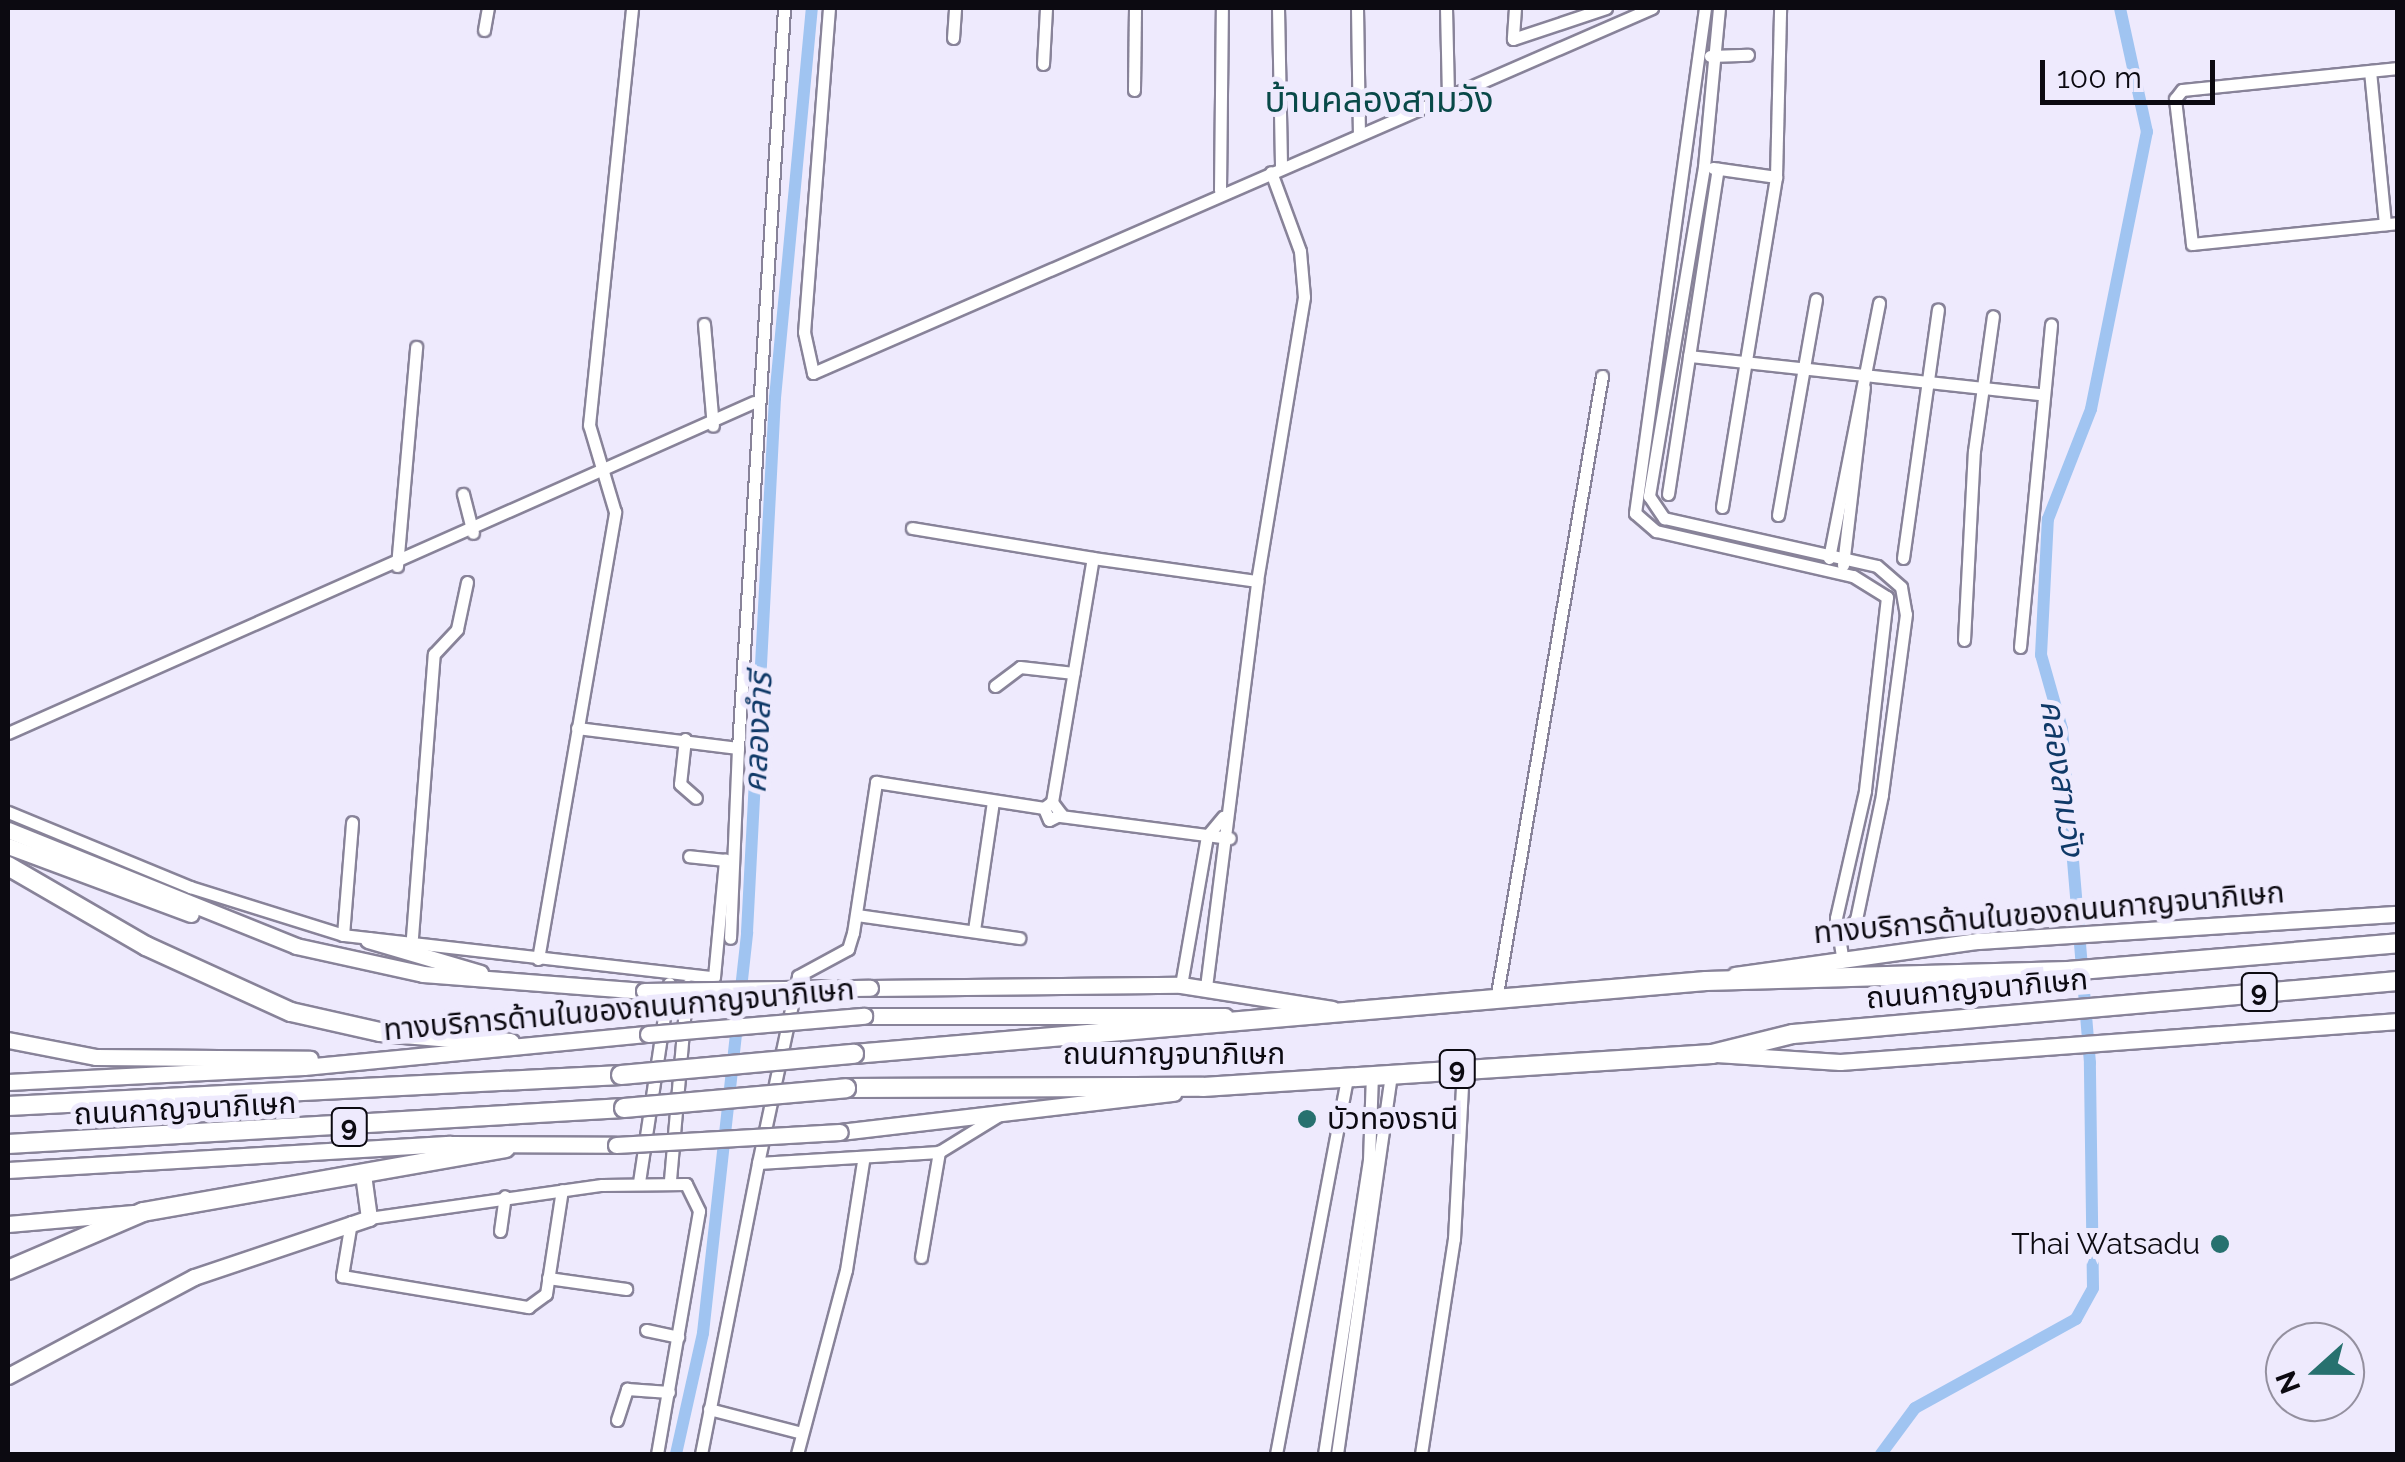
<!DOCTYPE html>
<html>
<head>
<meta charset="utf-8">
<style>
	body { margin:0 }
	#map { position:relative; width:2405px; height:1462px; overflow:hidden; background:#eeeafd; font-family:Raleway,"Noto Sans Thai",sans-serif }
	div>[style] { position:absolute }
	.canal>* { height:12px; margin:-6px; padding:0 6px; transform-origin:6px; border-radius:6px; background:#a0c4f1 }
	.roads { filter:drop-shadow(2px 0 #888399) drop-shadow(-2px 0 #888399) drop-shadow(0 2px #888399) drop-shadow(0 -2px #888399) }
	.minor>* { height:11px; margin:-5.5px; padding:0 5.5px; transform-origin:5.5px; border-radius:5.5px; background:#fff }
	.major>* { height:15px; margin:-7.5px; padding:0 7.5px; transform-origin:7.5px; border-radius:7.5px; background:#fff }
	.highway>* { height:18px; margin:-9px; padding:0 9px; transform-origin:9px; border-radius:9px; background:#fff }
	.bridges { filter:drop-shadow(2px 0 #888399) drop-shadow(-2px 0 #888399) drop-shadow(0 2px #888399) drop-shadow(0 -2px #888399) }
	.major-bridge>* { height:15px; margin:-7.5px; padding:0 7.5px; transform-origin:7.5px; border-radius:7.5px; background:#fff }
	.highway-bridge>* { height:18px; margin:-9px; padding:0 9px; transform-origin:9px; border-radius:9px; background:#fff }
	.dots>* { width:28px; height:28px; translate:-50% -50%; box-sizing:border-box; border:5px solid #eeeafd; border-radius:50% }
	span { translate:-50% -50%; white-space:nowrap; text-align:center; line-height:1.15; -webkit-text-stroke:10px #eeeafd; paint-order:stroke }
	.shield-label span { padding:2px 8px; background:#eeeafd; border:2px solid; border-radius:8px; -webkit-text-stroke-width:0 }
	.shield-label { font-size:28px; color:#0c0a11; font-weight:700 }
	.street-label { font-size:30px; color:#0c0a11 }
	.poi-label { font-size:30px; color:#0c0a11 }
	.left { translate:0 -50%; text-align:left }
	.right { translate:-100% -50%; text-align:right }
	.water-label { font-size:32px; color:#0f3967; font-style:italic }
	.quarter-label { font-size:35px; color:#084948 }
	.frame { position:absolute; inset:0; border:10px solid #0c0a11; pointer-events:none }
	.north { position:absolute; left:2265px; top:1322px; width:100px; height:100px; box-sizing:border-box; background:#eeeafd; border:2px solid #94909f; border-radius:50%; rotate:249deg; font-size:28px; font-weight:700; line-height:40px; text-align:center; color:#0c0a11 }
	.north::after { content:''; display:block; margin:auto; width:35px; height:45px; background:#27716f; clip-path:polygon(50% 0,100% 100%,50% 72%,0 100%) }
	.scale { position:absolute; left:2040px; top:60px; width:175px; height:45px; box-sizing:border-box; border:5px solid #0c0a11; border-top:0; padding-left:12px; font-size:30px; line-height:35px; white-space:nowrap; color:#0c0a11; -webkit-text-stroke:8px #eeeafd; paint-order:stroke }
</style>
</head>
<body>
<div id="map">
	<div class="canal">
		<div style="left:676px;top:1454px;width:124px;rotate:-77.4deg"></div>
		<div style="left:703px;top:1333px;width:403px;rotate:-83.7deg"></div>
		<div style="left:747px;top:932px;width:535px;rotate:-87deg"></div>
		<div style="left:775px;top:398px;width:392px;rotate:-84.6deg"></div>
		<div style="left:1881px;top:1454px;width:57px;rotate:-53.5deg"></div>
		<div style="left:1915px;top:1408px;width:184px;rotate:-28.9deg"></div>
		<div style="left:2076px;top:1319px;width:35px;rotate:-61deg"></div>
		<div style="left:2093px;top:1288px;width:225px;rotate:-90.8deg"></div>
		<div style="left:2090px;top:1063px;width:335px;rotate:-94.8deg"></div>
		<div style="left:2062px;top:729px;width:77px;rotate:-105.8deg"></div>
		<div style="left:2041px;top:655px;width:136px;rotate:-87.1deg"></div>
		<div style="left:2048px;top:519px;width:118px;rotate:-68.6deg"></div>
		<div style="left:2091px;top:409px;width:283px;rotate:-78.6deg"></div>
		<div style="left:2147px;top:132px;width:127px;rotate:-102.3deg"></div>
	</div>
	<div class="roads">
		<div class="minor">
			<div style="left:829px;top:8px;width:325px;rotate:94.4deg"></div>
			<div style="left:804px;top:332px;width:42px;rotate:77.6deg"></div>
			<div style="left:813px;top:373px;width:915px;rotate:-23.51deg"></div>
			<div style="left:1278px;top:8px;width:159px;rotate:88.9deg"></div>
			<div style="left:1357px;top:8px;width:126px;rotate:89.1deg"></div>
			<div style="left:1446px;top:8px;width:86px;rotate:88.7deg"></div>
			<div style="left:1515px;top:8px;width:31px;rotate:94deg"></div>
			<div style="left:1513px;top:39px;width:98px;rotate:-18.4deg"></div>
			<div style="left:1705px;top:8px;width:510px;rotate:97.89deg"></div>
			<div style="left:1635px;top:513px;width:28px;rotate:41deg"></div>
			<div style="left:1656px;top:531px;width:202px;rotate:12.9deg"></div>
			<div style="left:1853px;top:576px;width:40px;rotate:32deg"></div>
			<div style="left:1887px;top:597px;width:195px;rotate:96.5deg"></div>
			<div style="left:1865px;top:791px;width:130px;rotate:102.9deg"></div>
			<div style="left:1836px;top:918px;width:36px;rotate:81deg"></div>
			<div style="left:1719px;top:8px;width:160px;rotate:95.4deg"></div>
			<div style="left:1704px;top:167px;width:334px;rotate:99.5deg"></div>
			<div style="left:1649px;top:496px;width:27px;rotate:56deg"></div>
			<div style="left:1664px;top:518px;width:218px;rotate:12.7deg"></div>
			<div style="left:1877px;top:566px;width:32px;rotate:41deg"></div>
			<div style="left:1901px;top:587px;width:27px;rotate:80deg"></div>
			<div style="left:1906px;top:614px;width:183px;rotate:97.6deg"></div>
			<div style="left:1882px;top:795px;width:127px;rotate:101.8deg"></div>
			<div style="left:1856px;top:919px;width:22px;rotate:129deg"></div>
			<div style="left:484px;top:30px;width:22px;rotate:-80deg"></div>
			<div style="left:953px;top:38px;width:30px;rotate:-86deg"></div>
			<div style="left:1710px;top:56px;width:38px;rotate:-2deg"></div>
			<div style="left:1043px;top:64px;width:56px;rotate:-86.9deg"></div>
			<div style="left:2398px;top:68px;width:217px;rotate:174.2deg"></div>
			<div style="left:2182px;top:90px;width:11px;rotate:128deg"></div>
			<div style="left:2175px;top:99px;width:146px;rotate:83.3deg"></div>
			<div style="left:2192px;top:244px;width:207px;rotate:-5.8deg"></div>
			<div style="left:2370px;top:71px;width:154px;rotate:84.4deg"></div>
			<div style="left:1134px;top:90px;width:82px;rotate:-89.3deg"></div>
			<div style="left:1713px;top:168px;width:64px;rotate:8.1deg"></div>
			<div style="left:1220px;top:190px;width:182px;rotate:-89.4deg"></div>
			<div style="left:704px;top:324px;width:102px;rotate:85deg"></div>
			<div style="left:1689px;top:356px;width:353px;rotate:6.2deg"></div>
			<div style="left:463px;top:494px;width:40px;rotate:75.6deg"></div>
			<div style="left:1668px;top:494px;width:329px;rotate:-81.3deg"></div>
			<div style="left:1722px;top:507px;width:334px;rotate:-80.7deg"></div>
			<div style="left:1776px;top:177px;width:169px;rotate:-88.6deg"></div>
			<div style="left:1778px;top:515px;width:219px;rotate:-80deg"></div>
			<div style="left:912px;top:528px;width:183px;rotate:9.4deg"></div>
			<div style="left:1829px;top:558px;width:260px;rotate:-78.9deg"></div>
			<div style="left:1903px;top:558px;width:251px;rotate:-82deg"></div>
			<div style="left:1843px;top:565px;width:179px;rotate:-83.3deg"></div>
			<div style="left:397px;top:566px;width:220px;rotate:-85deg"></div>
			<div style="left:1964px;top:640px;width:189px;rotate:-87deg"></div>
			<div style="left:1974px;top:451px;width:136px;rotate:-82deg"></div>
			<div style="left:2020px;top:647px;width:324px;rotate:-84.5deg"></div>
			<div style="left:995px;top:686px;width:31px;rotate:-37deg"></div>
			<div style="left:1020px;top:667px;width:54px;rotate:6.3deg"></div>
			<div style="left:577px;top:728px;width:162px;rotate:7.1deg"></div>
			<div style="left:738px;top:748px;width:190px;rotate:92.4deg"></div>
			<div style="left:8px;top:733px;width:816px;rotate:-23.93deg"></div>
			<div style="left:685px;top:739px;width:45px;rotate:96.3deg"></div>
			<div style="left:680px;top:784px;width:21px;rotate:41deg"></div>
			<div style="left:738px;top:748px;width:741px;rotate:-86.44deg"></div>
			<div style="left:1052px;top:802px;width:247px;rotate:-80.5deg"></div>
			<div style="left:1093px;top:558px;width:166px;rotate:8deg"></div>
			<div style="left:8px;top:812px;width:197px;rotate:22.4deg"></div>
			<div style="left:190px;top:887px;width:160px;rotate:17.4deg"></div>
			<div style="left:343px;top:935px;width:373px;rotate:6.5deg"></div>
			<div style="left:714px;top:977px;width:118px;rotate:-84.6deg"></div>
			<div style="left:725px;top:860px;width:36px;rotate:-174deg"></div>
			<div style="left:1060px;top:816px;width:171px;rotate:7.4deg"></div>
			<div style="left:857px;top:915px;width:164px;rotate:8.1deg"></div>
			<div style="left:974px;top:930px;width:129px;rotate:-81.6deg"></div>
			<div style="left:343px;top:935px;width:113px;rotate:-85.4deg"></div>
			<div style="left:412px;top:937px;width:284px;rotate:-85.6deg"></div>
			<div style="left:434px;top:654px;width:34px;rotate:-47deg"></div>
			<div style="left:457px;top:629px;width:48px;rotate:-78deg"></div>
			<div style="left:538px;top:959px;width:454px;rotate:-80.2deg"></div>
			<div style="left:615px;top:512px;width:91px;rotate:-106.6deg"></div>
			<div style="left:589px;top:425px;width:419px;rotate:-84.1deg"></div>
			<div style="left:1181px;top:985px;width:151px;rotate:-80.1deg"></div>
			<div style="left:1207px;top:836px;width:25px;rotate:-50deg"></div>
			<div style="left:1206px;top:987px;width:409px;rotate:-82.8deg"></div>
			<div style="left:1257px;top:581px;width:288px;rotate:-80.6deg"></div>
			<div style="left:1304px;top:297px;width:46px;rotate:-95deg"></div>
			<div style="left:1300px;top:251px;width:84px;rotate:-110.2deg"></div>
			<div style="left:1496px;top:1000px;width:633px;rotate:-80.36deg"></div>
			<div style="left:1004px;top:1112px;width:76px;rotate:148.4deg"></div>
			<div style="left:939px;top:1152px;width:181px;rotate:176.5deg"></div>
			<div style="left:758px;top:1163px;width:191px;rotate:-77.9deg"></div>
			<div style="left:798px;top:976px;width:57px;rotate:-28.4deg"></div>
			<div style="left:848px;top:949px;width:17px;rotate:-73deg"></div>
			<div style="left:853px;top:933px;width:153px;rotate:-81.3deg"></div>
			<div style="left:876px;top:782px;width:170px;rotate:8.8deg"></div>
			<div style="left:1044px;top:808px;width:10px;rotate:-37deg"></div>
			<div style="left:1052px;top:802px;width:15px;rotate:53deg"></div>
			<div style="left:1061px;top:814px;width:13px;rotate:153deg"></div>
			<div style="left:1049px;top:820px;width:13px;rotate:-113deg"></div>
			<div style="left:670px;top:1180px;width:196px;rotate:-85deg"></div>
			<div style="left:639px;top:1182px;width:201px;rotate:-81.4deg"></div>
			<div style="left:369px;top:1218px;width:235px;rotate:-8.1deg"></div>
			<div style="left:602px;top:1185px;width:84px;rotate:-0.7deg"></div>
			<div style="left:686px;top:1184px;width:30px;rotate:64deg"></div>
			<div style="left:699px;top:1211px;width:247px;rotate:99.8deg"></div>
			<div style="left:351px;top:1222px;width:55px;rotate:99.5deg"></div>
			<div style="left:342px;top:1276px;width:189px;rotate:9.5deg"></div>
			<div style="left:528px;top:1307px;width:22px;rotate:-36deg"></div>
			<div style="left:546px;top:1294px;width:105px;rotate:-81.3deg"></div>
			<div style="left:500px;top:1231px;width:35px;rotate:-82deg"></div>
			<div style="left:921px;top:1257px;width:107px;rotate:-80.3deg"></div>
			<div style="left:548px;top:1278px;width:79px;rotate:8deg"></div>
			<div style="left:646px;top:1330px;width:33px;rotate:12deg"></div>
			<div style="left:709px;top:1409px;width:96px;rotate:14.5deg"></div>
			<div style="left:617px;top:1420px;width:33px;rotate:-72deg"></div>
			<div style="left:627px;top:1389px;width:42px;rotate:4.1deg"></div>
			<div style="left:701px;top:1454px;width:297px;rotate:-78.9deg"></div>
			<div style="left:797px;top:1454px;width:190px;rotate:-75.1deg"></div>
			<div style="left:846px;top:1270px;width:110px;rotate:-81.1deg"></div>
			<div style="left:1276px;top:1454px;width:384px;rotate:-79.3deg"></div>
			<div style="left:1324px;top:1454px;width:297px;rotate:-81.3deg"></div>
			<div style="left:1369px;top:1160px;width:84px;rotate:-88deg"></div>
			<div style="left:1337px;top:1454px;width:384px;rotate:-81.9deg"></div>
			<div style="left:1421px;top:1454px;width:218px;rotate:-81.3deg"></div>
			<div style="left:1454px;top:1239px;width:170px;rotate:-87deg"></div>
		</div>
		<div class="major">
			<div style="left:8px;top:830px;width:310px;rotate:21.9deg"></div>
			<div style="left:296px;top:946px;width:130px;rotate:12.4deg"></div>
			<div style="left:423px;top:974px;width:222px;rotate:4.4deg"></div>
			<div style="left:8px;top:846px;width:195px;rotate:20.4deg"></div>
			<div style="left:368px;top:940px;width:117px;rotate:16.4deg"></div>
			<div style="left:1735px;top:975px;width:245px;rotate:-8deg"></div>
			<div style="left:1978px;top:941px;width:421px;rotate:-3.7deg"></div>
			<div style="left:870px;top:988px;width:311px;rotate:-0.6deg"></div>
			<div style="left:1181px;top:985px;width:153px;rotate:9deg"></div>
			<div style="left:864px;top:1016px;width:361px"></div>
			<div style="left:8px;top:1040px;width:90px;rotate:10.9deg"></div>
			<div style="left:96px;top:1057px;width:214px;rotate:0.5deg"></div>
			<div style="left:1716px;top:1054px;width:124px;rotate:3.7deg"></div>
			<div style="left:1840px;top:1062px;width:560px;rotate:-4.2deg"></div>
			<div style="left:8px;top:1082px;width:296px;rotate:-2.9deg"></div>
			<div style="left:304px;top:1067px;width:346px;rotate:-5.5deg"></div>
			<div style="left:840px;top:1132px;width:336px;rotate:-6.7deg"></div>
			<div style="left:8px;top:1170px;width:443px;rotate:-3.4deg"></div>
			<div style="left:450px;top:1144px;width:166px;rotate:0.3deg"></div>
			<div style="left:8px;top:1224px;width:126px;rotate:-5deg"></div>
			<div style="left:8px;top:1376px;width:211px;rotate:-28deg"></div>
			<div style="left:194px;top:1277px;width:185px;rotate:-18.6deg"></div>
			<div style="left:369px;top:1218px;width:44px;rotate:-97.8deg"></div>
		</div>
		<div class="highway">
			<div style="left:8px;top:866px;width:160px;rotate:30.1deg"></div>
			<div style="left:146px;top:946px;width:159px;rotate:24.5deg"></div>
			<div style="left:291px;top:1012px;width:91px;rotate:12.7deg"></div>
			<div style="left:380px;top:1032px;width:131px;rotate:4.8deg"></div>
			<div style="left:854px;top:1054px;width:855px;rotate:-4.9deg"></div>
			<div style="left:1706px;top:981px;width:362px;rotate:-1.6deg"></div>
			<div style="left:2068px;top:971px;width:331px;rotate:-4.8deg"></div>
			<div style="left:846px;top:1088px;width:357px;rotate:-0.2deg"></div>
			<div style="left:1203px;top:1087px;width:510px;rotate:-3.71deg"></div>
			<div style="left:1712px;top:1054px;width:83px;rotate:-13.9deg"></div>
			<div style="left:1793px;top:1034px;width:607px;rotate:-5.01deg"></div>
			<div style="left:8px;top:1106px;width:614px;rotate:-2.9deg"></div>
			<div style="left:8px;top:1144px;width:617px;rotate:-3.34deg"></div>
			<div style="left:8px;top:1270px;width:147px;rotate:-23.2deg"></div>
			<div style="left:143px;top:1212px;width:368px;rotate:-10deg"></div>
		</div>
	</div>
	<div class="bridges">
		<div class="major-bridge">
			<div style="left:644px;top:991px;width:226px;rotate:-0.8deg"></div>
			<div style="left:648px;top:1034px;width:217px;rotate:-4.8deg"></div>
			<div style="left:616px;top:1145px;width:224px;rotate:-3.3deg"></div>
		</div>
		<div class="highway-bridge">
			<div style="left:621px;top:1075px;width:234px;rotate:-5.2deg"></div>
			<div style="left:624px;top:1108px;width:223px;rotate:-5.1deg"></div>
		</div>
	</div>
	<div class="dots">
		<div style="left:1307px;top:1119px;background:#27716f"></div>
		<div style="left:2220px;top:1244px;background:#27716f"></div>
	</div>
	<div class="shield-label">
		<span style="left:2259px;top:992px">9</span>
		<span style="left:1457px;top:1069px">9</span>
		<span style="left:349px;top:1127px">9</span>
	</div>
	<div class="street-label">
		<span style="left:2049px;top:913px;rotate:-5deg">ทางบริการด้านในของถนนกาญจนาภิเษก</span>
		<span style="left:1977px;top:989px;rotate:-5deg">ถนนกาญจนาภิเษก</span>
		<span style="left:619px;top:1010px;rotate:-5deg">ทางบริการด้านในของถนนกาญจนาภิเษก</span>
		<span style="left:1174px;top:1054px">ถนนกาญจนาภิเษก</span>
		<span style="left:185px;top:1109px;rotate:-3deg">ถนนกาญจนาภิเษก</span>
	</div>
	<div class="poi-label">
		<span class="left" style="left:1327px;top:1119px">บัวทองธานี</span>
		<span class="right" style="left:2200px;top:1244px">Thai Watsadu</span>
	</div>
	<div class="water-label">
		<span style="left:758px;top:733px;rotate:-87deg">คลองลำรี</span>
		<span style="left:2062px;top:778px;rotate:82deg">คลองสามวัง</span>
	</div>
	<div class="quarter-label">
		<span style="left:1379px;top:100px">บ้านคลองสามวัง</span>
	</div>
	<div class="frame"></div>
	<div class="north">N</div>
	<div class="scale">100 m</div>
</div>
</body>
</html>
